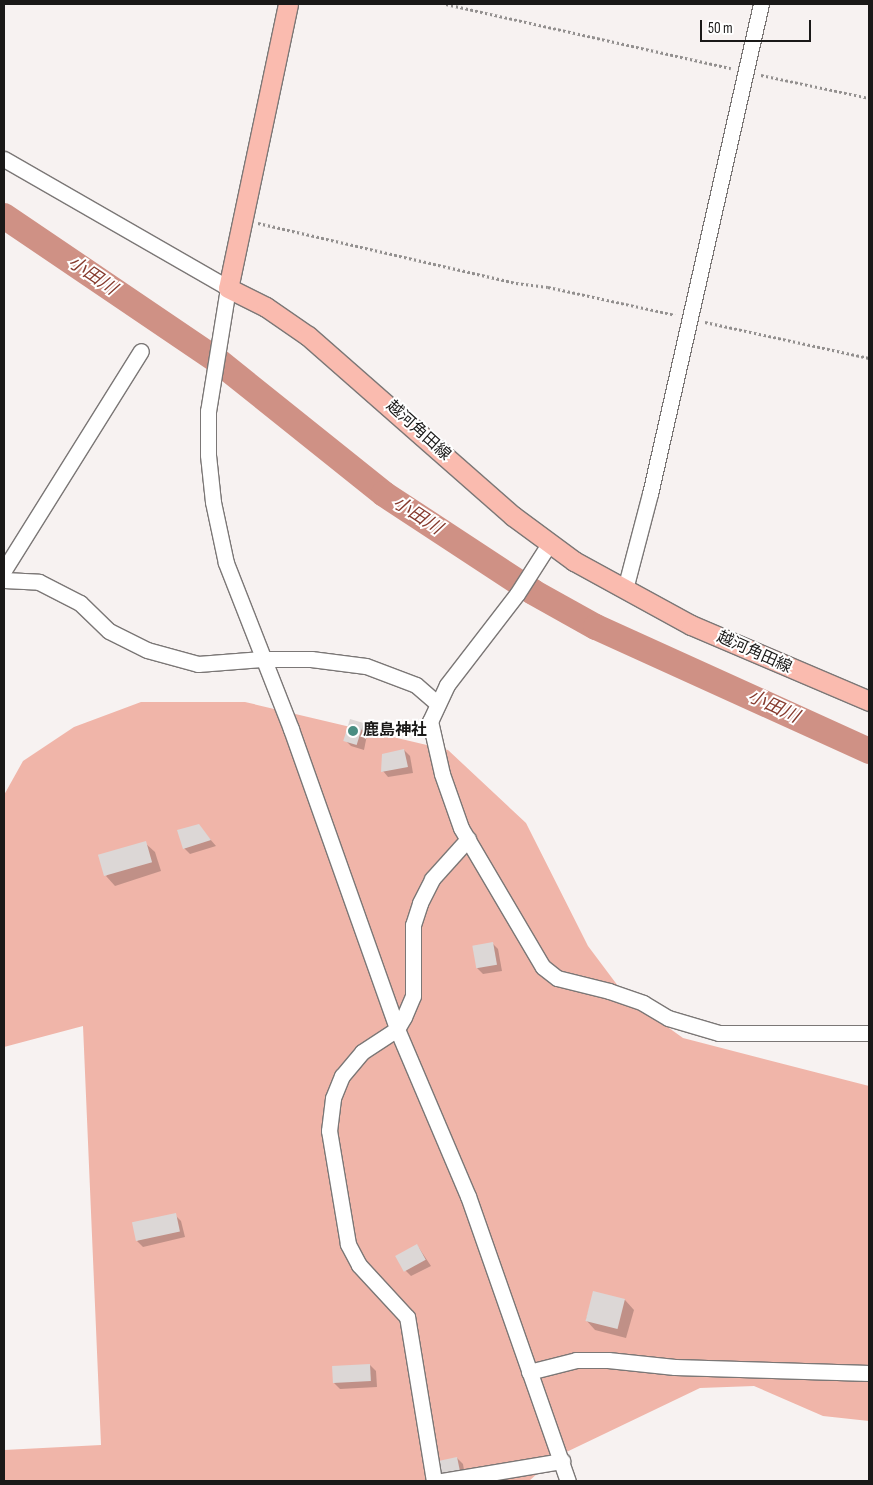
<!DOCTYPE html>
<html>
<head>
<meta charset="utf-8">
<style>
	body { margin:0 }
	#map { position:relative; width:873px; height:1485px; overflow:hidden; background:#f7f2f1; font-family:"Sofia Sans Condensed","Noto Sans JP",sans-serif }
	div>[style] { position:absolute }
	.green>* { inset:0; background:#f0b5a9 }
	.shadow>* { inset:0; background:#0003 }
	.river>* { height:26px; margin:-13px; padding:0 13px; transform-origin:13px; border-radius:13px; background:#cf9185 }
	.building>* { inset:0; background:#dcd7d6; transform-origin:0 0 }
	.path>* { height:2.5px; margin-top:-1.25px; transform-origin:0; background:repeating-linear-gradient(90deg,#93908f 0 2.5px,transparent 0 5px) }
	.roads { filter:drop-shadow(1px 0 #7b7776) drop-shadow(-1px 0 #7b7776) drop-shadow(0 1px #7b7776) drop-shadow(0 -1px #7b7776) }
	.minor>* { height:15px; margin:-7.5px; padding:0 7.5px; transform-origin:7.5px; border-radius:7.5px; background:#fff }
	.major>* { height:19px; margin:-9.5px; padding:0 9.5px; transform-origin:9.5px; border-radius:9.5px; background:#fabbaf }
	.dots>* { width:14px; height:14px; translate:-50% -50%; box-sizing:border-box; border:2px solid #fff; border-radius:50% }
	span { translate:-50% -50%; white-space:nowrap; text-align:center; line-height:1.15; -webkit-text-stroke:4px #fff; paint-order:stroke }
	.street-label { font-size:16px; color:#1a1918 }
	.poi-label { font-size:16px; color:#1a1918; font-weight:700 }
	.left { translate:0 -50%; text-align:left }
	.water-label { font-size:18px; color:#863a2d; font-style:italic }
	.frame { position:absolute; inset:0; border:5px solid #1a1918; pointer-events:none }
	.scale { position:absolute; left:700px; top:20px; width:111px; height:22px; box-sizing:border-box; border:2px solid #1a1918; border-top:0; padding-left:6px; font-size:15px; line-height:18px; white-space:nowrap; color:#1a1918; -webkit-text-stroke:4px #fff; paint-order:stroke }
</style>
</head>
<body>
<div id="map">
	<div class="green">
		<div style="clip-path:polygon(141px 702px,245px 702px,448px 750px,526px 823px,588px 946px,627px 998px,683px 1038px,869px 1086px,869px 1421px,823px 1416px,754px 1386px,700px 1388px,556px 1457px,529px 1481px,4px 1481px,4px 1450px,101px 1445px,83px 1026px,4px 1047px,4px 795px,23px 761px,74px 727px)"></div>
	</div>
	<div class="shadow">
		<div style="clip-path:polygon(362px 724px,368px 730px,364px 750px,351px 746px,345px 740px)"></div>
		<div style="clip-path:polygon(404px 750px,410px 756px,413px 773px,388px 777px,383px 771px)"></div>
		<div style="clip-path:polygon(198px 825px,216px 846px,190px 854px,184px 848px)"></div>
		<div style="clip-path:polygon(145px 843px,155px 852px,161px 871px,115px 886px,106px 876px)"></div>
		<div style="clip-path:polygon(492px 943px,498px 949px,502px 971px,483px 974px,477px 968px)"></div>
		<div style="clip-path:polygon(175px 1215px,181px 1221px,185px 1237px,143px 1247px,137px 1241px)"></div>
		<div style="clip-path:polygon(417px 1245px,431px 1266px,411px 1276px,405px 1270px)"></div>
		<div style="clip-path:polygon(594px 1292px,625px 1300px,634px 1310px,626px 1338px,595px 1330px,586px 1320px)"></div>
		<div style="clip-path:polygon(370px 1365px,376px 1371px,377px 1387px,340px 1389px,334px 1383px)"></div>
		<div style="clip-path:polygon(457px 1458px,463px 1464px,465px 1476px,448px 1480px)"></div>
	</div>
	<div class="river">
		<div style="left:4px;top:216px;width:258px;rotate:34.1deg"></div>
		<div style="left:218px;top:361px;width:213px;rotate:38.7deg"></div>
		<div style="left:384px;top:494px;width:178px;rotate:33.3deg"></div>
		<div style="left:533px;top:592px;width:72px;rotate:29.1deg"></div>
		<div style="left:596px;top:627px;width:300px;rotate:24.4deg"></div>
	</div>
	<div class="building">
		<div style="left:350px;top:719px;width:14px;height:23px;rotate:17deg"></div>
		<div style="clip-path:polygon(404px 749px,408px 767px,381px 772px,382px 754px)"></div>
		<div style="clip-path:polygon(199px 824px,211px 840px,183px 849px,177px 830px)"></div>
		<div style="left:146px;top:841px;width:22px;height:50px;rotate:74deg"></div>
		<div style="left:493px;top:942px;width:23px;height:21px;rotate:80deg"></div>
		<div style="left:176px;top:1213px;width:19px;height:45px;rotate:78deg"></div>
		<div style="left:417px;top:1244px;width:18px;height:25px;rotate:61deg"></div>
		<div style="left:593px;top:1291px;width:33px;height:31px;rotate:14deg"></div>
		<div style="left:370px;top:1364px;width:17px;height:38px;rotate:87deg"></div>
		<div style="left:457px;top:1457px;width:14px;height:19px;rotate:78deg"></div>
	</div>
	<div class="path">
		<div style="left:446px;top:4px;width:292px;rotate:12.7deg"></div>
		<div style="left:761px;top:75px;width:110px;rotate:12deg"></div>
		<div style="left:258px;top:223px;width:265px;rotate:13.1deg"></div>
		<div style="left:516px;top:283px;width:32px;rotate:7deg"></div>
		<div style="left:548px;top:287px;width:130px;rotate:12.4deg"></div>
		<div style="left:705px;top:322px;width:168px;rotate:12.4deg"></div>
	</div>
	<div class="roads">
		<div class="minor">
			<div style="left:4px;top:159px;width:258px;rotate:29.9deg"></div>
			<div style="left:228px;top:288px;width:125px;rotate:99.2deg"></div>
			<div style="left:208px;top:411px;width:44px;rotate:90deg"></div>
			<div style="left:208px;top:455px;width:47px;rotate:83.9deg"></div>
			<div style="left:213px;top:502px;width:62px;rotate:78deg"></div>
			<div style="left:226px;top:563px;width:178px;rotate:68.6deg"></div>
			<div style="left:291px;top:729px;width:318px;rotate:70.5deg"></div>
			<div style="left:397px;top:1029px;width:181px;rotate:67deg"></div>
			<div style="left:468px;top:1196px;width:302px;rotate:70.7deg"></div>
			<div style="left:549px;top:544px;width:59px;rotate:122.6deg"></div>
			<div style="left:517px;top:594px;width:115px;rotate:127.6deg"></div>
			<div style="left:447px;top:685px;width:40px;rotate:115deg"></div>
			<div style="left:430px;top:721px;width:54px;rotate:77.2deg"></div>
			<div style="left:442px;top:774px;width:57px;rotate:70.6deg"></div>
			<div style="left:461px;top:828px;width:161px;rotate:59.5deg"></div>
			<div style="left:543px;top:967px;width:18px;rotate:38deg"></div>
			<div style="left:557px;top:978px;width:54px;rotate:14deg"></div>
			<div style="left:609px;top:991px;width:36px;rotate:19deg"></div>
			<div style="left:643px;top:1003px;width:29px;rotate:31deg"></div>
			<div style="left:668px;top:1018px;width:53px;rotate:16.4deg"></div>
			<div style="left:719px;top:1033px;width:150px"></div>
			<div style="left:4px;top:570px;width:258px;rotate:-58deg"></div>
			<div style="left:4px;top:580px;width:35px;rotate:3deg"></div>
			<div style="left:39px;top:582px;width:46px;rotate:27.1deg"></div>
			<div style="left:80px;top:603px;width:40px;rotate:44deg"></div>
			<div style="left:109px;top:631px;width:42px;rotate:26.6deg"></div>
			<div style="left:147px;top:650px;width:53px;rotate:15.4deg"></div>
			<div style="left:198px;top:664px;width:64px;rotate:-4.5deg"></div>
			<div style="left:262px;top:659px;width:49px"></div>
			<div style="left:311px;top:659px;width:55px;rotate:7.3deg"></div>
			<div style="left:366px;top:666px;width:53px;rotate:20.8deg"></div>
			<div style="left:416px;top:685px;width:28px;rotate:41deg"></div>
			<div style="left:625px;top:589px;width:98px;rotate:-75.3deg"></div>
			<div style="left:650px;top:494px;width:502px;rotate:-77.24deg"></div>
			<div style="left:529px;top:1372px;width:49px;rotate:-14.3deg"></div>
			<div style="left:576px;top:1360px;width:32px"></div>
			<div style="left:608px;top:1360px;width:67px;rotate:6deg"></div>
			<div style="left:675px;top:1367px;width:194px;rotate:1.8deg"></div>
			<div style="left:434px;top:1481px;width:166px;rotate:-99.3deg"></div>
			<div style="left:407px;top:1317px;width:71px;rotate:-132.7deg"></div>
			<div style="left:359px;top:1265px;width:24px;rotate:-118deg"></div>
			<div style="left:348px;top:1244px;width:115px;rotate:-99.5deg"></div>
			<div style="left:329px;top:1131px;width:33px;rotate:-83deg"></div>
			<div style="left:333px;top:1098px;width:24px;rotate:-68deg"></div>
			<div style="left:342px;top:1076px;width:31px;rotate:-50deg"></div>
			<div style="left:362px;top:1052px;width:42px;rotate:-33.3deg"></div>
			<div style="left:397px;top:1029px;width:14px;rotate:-60deg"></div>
			<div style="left:404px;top:1017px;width:23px;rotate:-67deg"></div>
			<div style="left:413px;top:996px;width:71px;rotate:-90deg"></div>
			<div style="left:413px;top:925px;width:23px;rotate:-72deg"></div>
			<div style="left:420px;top:903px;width:27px;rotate:-63deg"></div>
			<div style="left:432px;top:879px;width:54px;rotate:-48deg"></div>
			<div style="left:442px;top:1481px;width:122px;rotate:-9.5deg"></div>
		</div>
		<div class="major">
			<div style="left:288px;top:4px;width:290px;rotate:101.9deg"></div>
			<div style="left:228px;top:288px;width:42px;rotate:26.6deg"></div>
			<div style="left:266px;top:307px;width:51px;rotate:34.6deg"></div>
			<div style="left:308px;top:336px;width:273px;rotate:41.3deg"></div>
			<div style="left:513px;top:516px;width:76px;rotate:36.4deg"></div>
			<div style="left:574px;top:561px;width:133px;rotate:28.7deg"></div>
			<div style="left:691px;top:625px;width:194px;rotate:23.1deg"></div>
		</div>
	</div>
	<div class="dots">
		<div style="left:353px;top:731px;background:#498d82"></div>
	</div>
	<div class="street-label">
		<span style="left:418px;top:431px;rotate:42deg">越河角田線</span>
		<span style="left:754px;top:653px;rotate:24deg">越河角田線</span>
	</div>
	<div class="poi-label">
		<span class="left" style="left:363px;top:731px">鹿島神社</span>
	</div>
	<div class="water-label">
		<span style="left:92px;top:276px;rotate:34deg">小田川</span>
		<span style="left:417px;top:516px;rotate:33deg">小田川</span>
		<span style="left:773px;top:707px;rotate:25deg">小田川</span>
	</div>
	<div class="frame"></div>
	<div class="scale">50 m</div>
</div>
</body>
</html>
